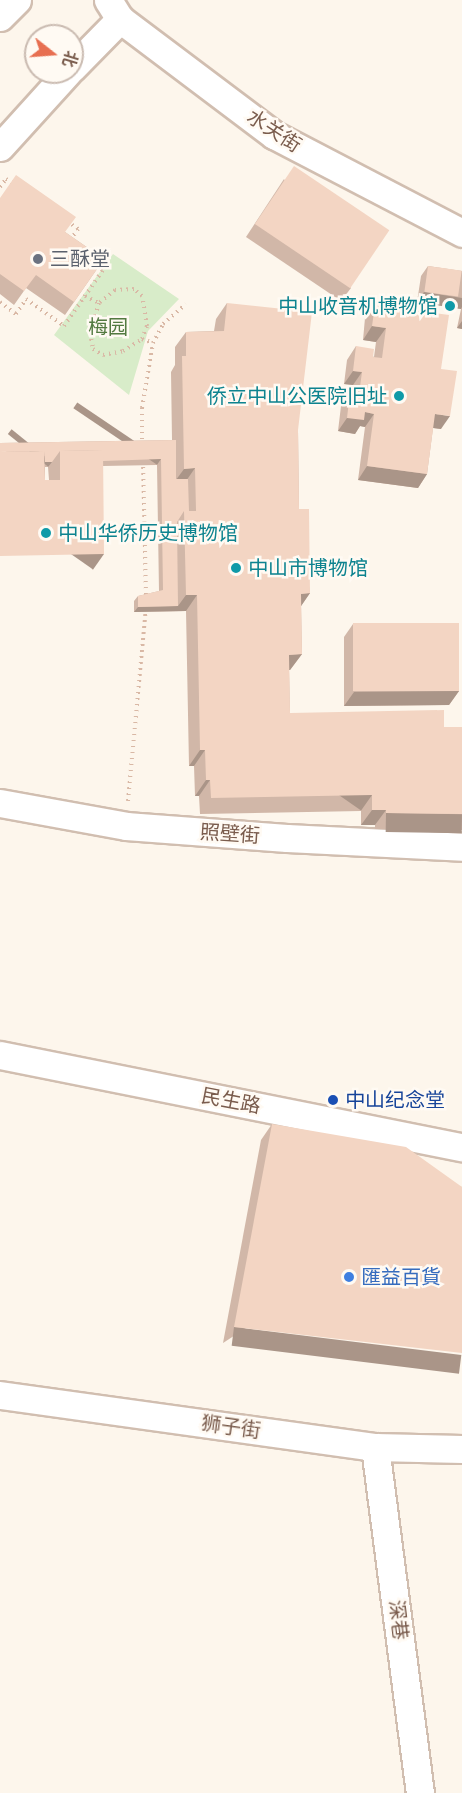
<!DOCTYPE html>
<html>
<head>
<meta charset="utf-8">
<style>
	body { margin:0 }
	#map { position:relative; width:462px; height:1793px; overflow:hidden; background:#fdf6ec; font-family:"Space Grotesk","Noto Sans SC",sans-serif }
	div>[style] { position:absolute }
	.green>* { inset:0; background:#d8ecc9 }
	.path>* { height:4px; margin-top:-2px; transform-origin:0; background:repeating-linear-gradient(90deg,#d9b8a5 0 1.5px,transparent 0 6px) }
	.roads { filter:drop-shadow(2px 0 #d1beb0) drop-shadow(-2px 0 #d1beb0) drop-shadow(0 2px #d1beb0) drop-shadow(0 -2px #d1beb0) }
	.minor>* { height:27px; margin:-13.5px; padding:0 13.5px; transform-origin:13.5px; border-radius:13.5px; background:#fff }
	.wall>* { inset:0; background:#d1b7a8 }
	.shaded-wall>* { inset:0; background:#aa9588; transform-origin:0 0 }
	.building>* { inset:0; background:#f3d5c3; transform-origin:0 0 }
	.dots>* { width:16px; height:16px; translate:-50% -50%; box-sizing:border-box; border:3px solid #fffaf3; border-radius:50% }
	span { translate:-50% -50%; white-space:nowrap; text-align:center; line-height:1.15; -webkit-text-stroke:5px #fffaf3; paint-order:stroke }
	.street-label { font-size:20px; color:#7a5c4d }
	.worship-label { font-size:20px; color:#5b616d }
	.left { translate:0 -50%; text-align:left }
	.culture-label { font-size:20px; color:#0d838f }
	.right { translate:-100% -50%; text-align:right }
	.park-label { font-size:20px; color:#537a41 }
	.transit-label { font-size:20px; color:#164399 }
	.shop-label { font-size:20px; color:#366cbe }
	.north { position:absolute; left:24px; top:24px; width:60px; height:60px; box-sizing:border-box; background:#fffaf3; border:2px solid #cabbb1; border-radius:50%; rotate:107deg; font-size:16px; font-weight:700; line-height:24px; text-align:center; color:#7a5c4d }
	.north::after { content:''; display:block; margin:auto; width:21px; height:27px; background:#e76f51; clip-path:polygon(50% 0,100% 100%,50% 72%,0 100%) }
</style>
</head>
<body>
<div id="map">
	<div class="green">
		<div style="clip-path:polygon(113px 254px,179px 299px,148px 331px,129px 395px,54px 335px)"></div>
	</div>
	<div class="path">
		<div style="left:0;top:187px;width:10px;rotate:-53deg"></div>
		<div style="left:6px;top:179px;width:9px;rotate:32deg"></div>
		<div style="left:67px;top:221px;width:14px;rotate:36deg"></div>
		<div style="left:78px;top:229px;width:12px;rotate:125deg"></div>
		<div style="left:85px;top:296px;width:16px;rotate:27deg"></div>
		<div style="left:0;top:302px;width:20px;rotate:37deg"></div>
		<div style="left:16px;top:314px;width:18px;rotate:-56deg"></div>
		<div style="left:26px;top:299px;width:47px;rotate:35.4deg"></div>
		<div style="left:64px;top:326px;width:68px;rotate:-55.1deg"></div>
		<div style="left:103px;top:270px;width:10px;rotate:-143deg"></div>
		<div style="left:142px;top:339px;width:14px;rotate:-69deg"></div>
		<div style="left:147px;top:326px;width:30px;rotate:-99deg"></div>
		<div style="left:142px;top:296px;width:11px;rotate:-139deg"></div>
		<div style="left:134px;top:289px;width:19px;rotate:177deg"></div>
		<div style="left:115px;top:290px;width:21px;rotate:141deg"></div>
		<div style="left:99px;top:303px;width:31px;rotate:107deg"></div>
		<div style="left:90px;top:333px;width:16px;rotate:79deg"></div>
		<div style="left:93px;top:349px;width:12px;rotate:31deg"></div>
		<div style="left:103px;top:355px;width:20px;rotate:-11deg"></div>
		<div style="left:123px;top:351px;width:22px;rotate:-32deg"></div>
		<div style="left:142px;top:339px;width:12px;rotate:20deg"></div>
		<div style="left:142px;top:445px;width:37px;rotate:-90deg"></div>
		<div style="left:142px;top:408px;width:66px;rotate:-80.4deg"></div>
		<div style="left:153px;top:343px;width:21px;rotate:-62deg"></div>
		<div style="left:163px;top:324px;width:30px;rotate:-41deg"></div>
		<div style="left:143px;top:461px;width:137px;rotate:88.7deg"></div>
		<div style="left:128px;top:801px;width:194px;rotate:-84.7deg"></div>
	</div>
	<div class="roads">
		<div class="minor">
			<div style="left:108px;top:0;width:22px;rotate:58deg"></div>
			<div style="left:120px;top:19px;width:193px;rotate:37deg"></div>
			<div style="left:274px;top:135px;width:212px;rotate:27.5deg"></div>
			<div style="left:0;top:17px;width:24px;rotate:-45deg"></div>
			<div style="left:72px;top:68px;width:69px;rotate:-45.6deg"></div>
			<div style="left:0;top:147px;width:101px;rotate:-47.8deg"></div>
			<div style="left:0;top:803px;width:128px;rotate:10.3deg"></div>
			<div style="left:126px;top:826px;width:161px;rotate:4.3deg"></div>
			<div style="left:287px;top:838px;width:175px;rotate:2.9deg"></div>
			<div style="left:0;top:1055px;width:471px;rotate:11.3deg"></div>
			<div style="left:0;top:1395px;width:379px;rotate:7.9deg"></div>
			<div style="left:375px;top:1447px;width:87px;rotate:1.3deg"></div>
			<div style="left:375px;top:1447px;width:349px;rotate:82.6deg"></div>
		</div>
	</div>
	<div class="wall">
		<div style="clip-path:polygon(284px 179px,351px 288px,341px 301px,246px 237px)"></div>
		<div style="clip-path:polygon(0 198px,65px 232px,104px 259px,65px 315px,26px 288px,14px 305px,0 294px)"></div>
		<div style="clip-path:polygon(428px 266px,462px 271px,462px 329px,457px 328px,461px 309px,417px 302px,421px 276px)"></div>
		<div style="clip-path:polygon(evenodd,227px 303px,298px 430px,299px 509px,310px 593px,301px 606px,302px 654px,290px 670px,289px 670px,290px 713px,444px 727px,462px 727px,462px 830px,375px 829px,375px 825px,361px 825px,361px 811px,200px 814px,199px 796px,195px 796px,194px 766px,189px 766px,186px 611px,134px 612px,134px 601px,138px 596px,159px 591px,157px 465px,103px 466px,93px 570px,0 443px,172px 440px,171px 372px,175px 365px,175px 347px,186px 332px,214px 331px,216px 319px,227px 303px,45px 467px,48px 467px,49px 480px,45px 480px,45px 467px)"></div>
		<div style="clip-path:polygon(375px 305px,441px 369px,441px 429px,433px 428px,427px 474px,418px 488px,358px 480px,365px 427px,360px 426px,355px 434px,338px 431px,341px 406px,350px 392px,352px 392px,353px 385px,344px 384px,347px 360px,356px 346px,374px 357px,376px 342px,363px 340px,365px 318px)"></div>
		<div style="clip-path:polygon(353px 624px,459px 691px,449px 705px,344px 706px,344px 637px)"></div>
		<div style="clip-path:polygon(272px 1124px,462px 1187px,223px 1343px,261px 1140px)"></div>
	</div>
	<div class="shaded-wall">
		<div style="clip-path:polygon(424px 292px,462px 298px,462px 307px,461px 309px,417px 302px)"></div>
		<div style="clip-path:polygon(462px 321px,462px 329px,457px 328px)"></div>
		<div style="clip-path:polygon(372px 326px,386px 328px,376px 342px,363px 340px)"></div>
		<div style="clip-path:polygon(353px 371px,362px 372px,353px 385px,344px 384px)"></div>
		<div style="clip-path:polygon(365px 412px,374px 414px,365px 427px,360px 426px,355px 434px,338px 431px,347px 418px)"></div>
		<div style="clip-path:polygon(435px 414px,450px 416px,441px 429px,426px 427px)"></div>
		<div style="left:161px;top:459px;width:7px;height:101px;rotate:124deg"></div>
		<div style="left:52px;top:462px;width:6px;height:52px;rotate:129deg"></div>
		<div style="clip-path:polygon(367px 466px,427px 474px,418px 488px,358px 480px)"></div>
		<div style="clip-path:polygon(195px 468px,184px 484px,173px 484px,184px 469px)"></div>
		<div style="left:104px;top:554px;width:19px;height:104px;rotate:125deg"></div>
		<div style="clip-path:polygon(310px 593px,299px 609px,301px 594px)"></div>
		<div style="clip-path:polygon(186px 595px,197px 595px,186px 611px,134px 612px,138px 607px,178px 606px)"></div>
		<div style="clip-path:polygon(302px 654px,290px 670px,278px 670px,289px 655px)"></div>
		<div style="clip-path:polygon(459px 691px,449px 705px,344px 706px,354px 692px)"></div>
		<div style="clip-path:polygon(200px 750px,205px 750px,194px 766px,189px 766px)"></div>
		<div style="clip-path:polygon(206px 780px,210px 780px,199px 796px,195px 796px)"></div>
		<div style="left:372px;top:795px;width:19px;height:161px;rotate:125deg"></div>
		<div style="clip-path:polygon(372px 810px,386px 810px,375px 825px,361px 825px)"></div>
		<div style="left:386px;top:813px;width:76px;height:19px;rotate:1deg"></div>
		<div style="left:234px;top:1327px;width:229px;height:19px;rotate:7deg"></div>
	</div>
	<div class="building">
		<div style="left:294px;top:166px;width:115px;height:70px;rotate:34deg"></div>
		<div style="clip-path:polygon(16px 175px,76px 217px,65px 232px,104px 259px,74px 302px,36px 275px,24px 291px,0 274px,0 198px)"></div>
		<div style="left:428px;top:266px;width:34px;height:26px;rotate:8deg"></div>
		<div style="clip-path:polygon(227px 303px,312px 312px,298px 430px,299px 509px,309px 509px,310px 593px,301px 594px,302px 654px,289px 655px,290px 713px,444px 710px,444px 727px,462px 727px,462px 814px,386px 813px,386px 810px,372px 810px,372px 795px,211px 798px,210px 780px,206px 780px,205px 750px,200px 750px,197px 595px,186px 595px,184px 511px,196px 511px,195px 468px,184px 469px,182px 356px,186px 356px,186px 332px,224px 331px)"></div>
		<div style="clip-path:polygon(375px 305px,449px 315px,441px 369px,457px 371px,450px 416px,435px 414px,427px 474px,367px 466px,374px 414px,365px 412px,364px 420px,347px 418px,350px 392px,359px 394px,362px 372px,353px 371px,356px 346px,374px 349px,373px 357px,382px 358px,386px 328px,372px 326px)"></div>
		<div style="clip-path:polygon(176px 440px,176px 479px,188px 479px,189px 511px,184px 511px,177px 522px,178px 606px,138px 607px,138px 596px,163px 590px,161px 459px,103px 461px,103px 450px,60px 451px,52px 462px,45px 462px,44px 451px,0 452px,0 443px)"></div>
		<div style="clip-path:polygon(103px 450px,104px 554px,0 556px,0 452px,44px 451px,45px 480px,60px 480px,60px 451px)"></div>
		<div style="left:459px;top:623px;width:68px;height:106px;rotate:90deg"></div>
		<div style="clip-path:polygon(272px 1124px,406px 1147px,462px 1187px,462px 1353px,234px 1327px)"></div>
	</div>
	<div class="dots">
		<div style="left:38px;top:259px;background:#6b7280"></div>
		<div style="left:450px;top:306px;background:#0f9aa8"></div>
		<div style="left:399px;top:396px;background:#0f9aa8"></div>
		<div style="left:46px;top:533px;background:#0f9aa8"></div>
		<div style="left:236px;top:568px;background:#0f9aa8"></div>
		<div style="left:333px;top:1100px;background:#1a4fb4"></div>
		<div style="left:349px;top:1277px;background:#3f7fe0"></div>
	</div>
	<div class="street-label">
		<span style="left:274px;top:131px;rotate:33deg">水关街</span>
		<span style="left:230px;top:834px;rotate:4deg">照壁街</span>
		<span style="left:231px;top:1101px;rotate:11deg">民生路</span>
		<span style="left:231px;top:1427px;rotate:8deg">狮子街</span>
		<span style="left:398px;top:1620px;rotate:83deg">深巷</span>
	</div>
	<div class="worship-label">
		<span class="left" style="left:50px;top:259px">三酥堂</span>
	</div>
	<div class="culture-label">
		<span class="right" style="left:438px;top:306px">中山收音机博物馆</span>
		<span class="right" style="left:387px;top:396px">侨立中山公医院旧址</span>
		<span class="left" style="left:58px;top:533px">中山华侨历史博物馆</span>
		<span class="left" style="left:248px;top:568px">中山市博物馆</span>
	</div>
	<div class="park-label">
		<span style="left:108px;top:327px">梅园</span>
	</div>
	<div class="transit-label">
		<span class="left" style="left:345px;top:1100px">中山纪念堂</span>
	</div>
	<div class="shop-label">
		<span class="left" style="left:361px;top:1277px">匯益百貨</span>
	</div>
	<div class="north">北</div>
</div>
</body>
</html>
